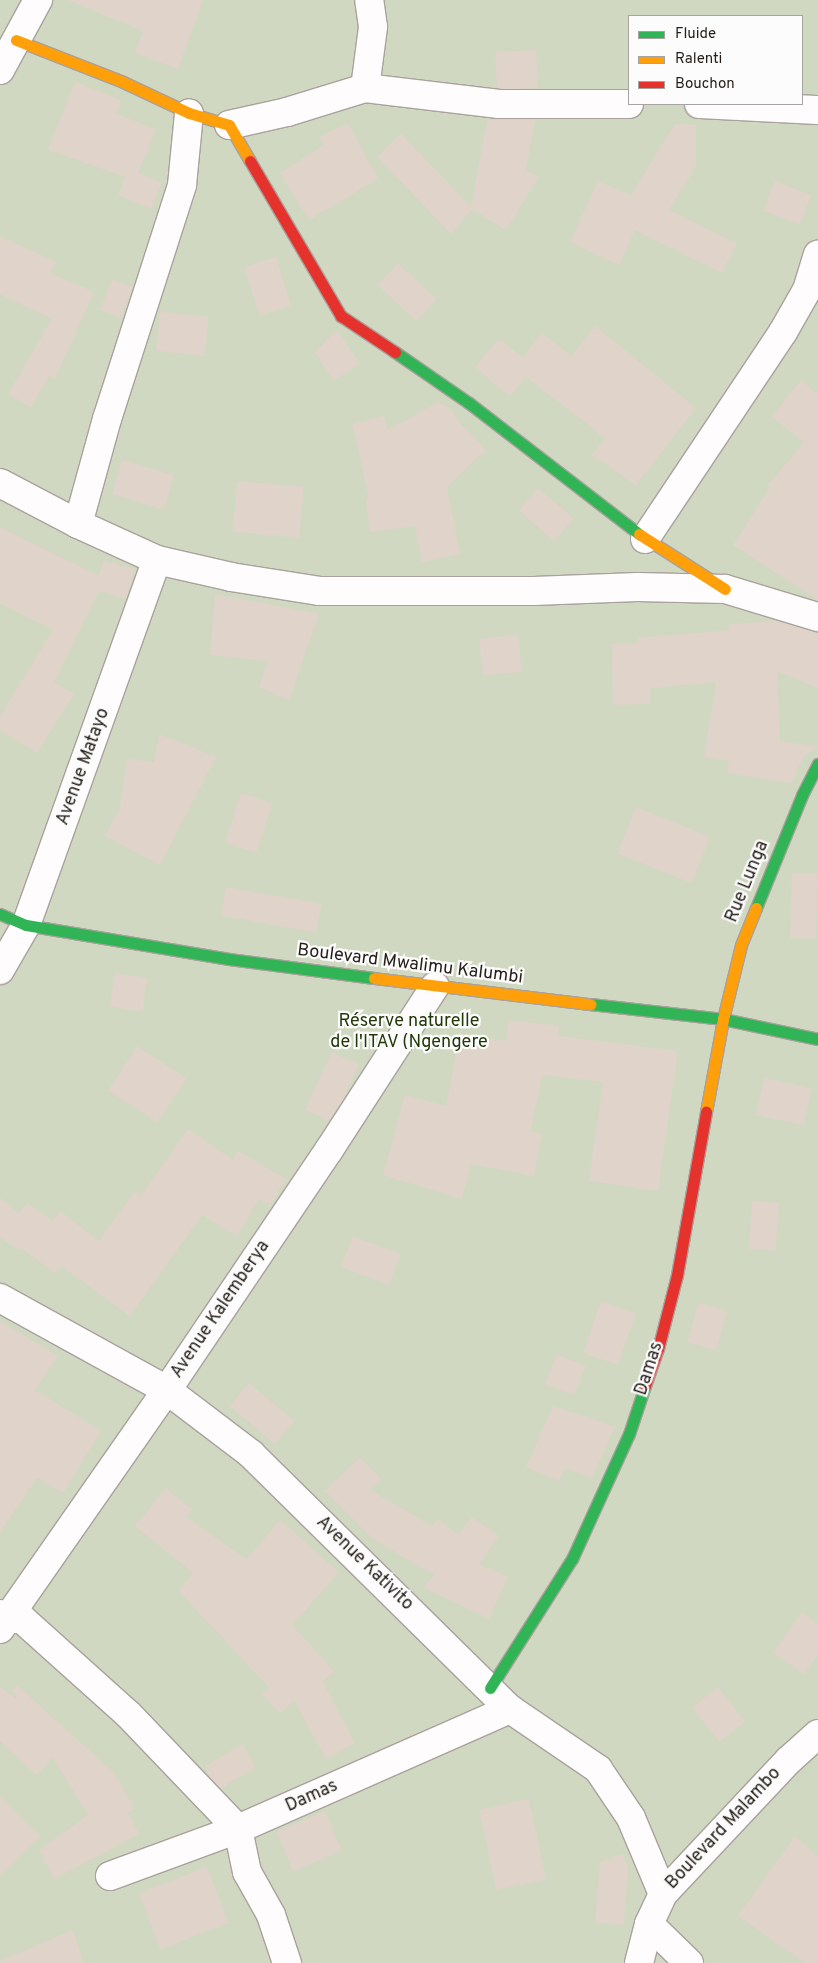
<!DOCTYPE html>
<html>
<head>
<meta charset="utf-8">
<style>
	body { margin:0 }
	#map { position:relative; width:818px; height:1963px; overflow:hidden; background:#f6ede8; font-family:Overpass,sans-serif }
	div>[style] { position:absolute }
	.green>* { inset:0; background:#d1d8c1 }
	.building>* { inset:0; background:#dfd3ca; transform-origin:0 0 }
	.roads { filter:drop-shadow(1px 0 #a9a19d) drop-shadow(-1px 0 #a9a19d) drop-shadow(0 1px #a9a19d) drop-shadow(0 -1px #a9a19d) }
	.street>* { height:28px; margin:-14px; padding:0 14px; transform-origin:14px; border-radius:14px; background:#fefcfc }
	.fast>* { height:11px; margin:-5.5px; padding:0 5.5px; transform-origin:5.5px; border-radius:5.5px; background:#30b455 }
	.slow>* { height:11px; margin:-5.5px; padding:0 5.5px; transform-origin:5.5px; border-radius:5.5px; background:#ff9f0a }
	.jam>* { height:11px; margin:-5.5px; padding:0 5.5px; transform-origin:5.5px; border-radius:5.5px; background:#e5322d }
	span { translate:-50% -50%; white-space:nowrap; text-align:center; line-height:1.15; -webkit-text-stroke:4.5px #fcfcfc; paint-order:stroke }
	.street-label { font-size:18px; color:#241d18 }
	.park-label { font-size:18px; color:#233808 }
	.legend { position:absolute; left:628px; top:15px; width:175px; height:90px; box-sizing:border-box; background:#fcfcfc; border:1px solid #a6a3a1; margin:0; padding:6px 9px; list-style:none; font-size:15px; color:#241d18 }
	.legend li { display:flex; align-items:center; gap:10px; height:25px }
	.legend b { width:25px; border:1px solid #a6a3a1 }
</style>
</head>
<body>
<div id="map">
	<div class="green">
		<div style="clip-path:polygon(evenodd,0 0,818px 0,818px 1963px,0 1963px,0 0,629px 16px,802px 16px,802px 104px,629px 104px,629px 16px)"></div>
	</div>
	<div class="building">
		<div style="clip-path:polygon(68px 0,203px 0,178px 69px,135px 53px,143px 31px)"></div>
		<div style="left:536px;top:50px;width:38px;height:41px;rotate:87deg"></div>
		<div style="clip-path:polygon(75px 82px,121px 100px,116px 114px,156px 129px,138px 173px,162px 183px,151px 209px,118px 195px,126px 177px,48px 150px)"></div>
		<div style="clip-path:polygon(487px 120px,535px 120px,526px 170px,539px 177px,506px 230px,472px 209px,451px 234px,377px 157px,401px 134px,471px 207px)"></div>
		<div style="clip-path:polygon(348px 123px,378px 179px,309px 220px,280px 173px,324px 145px,320px 137px)"></div>
		<div style="clip-path:polygon(675px 124px,696px 125px,696px 166px,669px 210px,737px 243px,722px 273px,635px 230px,619px 265px,570px 242px,598px 181px,631px 195px)"></div>
		<div style="left:775px;top:181px;width:39px;height:32px;rotate:21deg"></div>
		<div style="clip-path:polygon(0 236px,56px 262px,50px 273px,94px 292px,55px 379px,49px 376px,31px 407px,8px 394px,52px 319px,0 294px)"></div>
		<div style="left:276px;top:257px;width:51px;height:33px;rotate:73deg"></div>
		<div style="left:398px;top:263px;width:53px;height:30px;rotate:43deg"></div>
		<div style="left:112px;top:279px;width:22px;height:33px;rotate:21deg"></div>
		<div style="left:160px;top:312px;width:49px;height:39px;rotate:6deg"></div>
		<div style="clip-path:polygon(595px 326px,696px 408px,636px 485px,592px 455px,605px 438px,526px 377px,510px 396px,475px 367px,499px 339px,523px 358px,541px 333px,572px 356px)"></div>
		<div style="clip-path:polygon(335px 331px,340px 334px,360px 364px,333px 381px,315px 352px)"></div>
		<div style="clip-path:polygon(801px 380px,818px 394px,818px 600px,733px 545px,770px 487px,768px 485px,804px 442px,772px 417px)"></div>
		<div style="clip-path:polygon(439px 402px,452px 410px,458px 421px,486px 450px,447px 487px,460px 554px,422px 562px,415px 526px,370px 532px,366px 498px,369px 498px,352px 424px,384px 416px,387px 430px)"></div>
		<div style="left:122px;top:460px;width:54px;height:36px;rotate:16deg"></div>
		<div style="left:237px;top:481px;width:67px;height:51px;rotate:5deg"></div>
		<div style="left:538px;top:488px;width:47px;height:30px;rotate:40deg"></div>
		<div style="clip-path:polygon(0 527px,99px 576px,104px 561px,135px 569px,126px 599px,99px 591px,54px 682px,74px 694px,37px 753px,0 730px,0 716px,53px 630px,0 603px)"></div>
		<div style="clip-path:polygon(215px 594px,319px 614px,289px 700px,259px 687px,268px 661px,210px 655px)"></div>
		<div style="clip-path:polygon(778px 621px,818px 632px,818px 688px,777px 671px,780px 741px,818px 747px,804px 756px,791px 783px,727px 773px,729px 761px,704px 757px,716px 682px,650px 688px,650px 704px,613px 705px,612px 644px,638px 644px,638px 638px,730px 630px,729px 624px)"></div>
		<div style="left:518px;top:635px;width:37px;height:39px;rotate:84deg"></div>
		<div style="clip-path:polygon(159px 734px,216px 757px,160px 865px,105px 836px,120px 808px,127px 759px,154px 762px)"></div>
		<div style="left:241px;top:793px;width:33px;height:52px;rotate:18deg"></div>
		<div style="left:636px;top:807px;width:80px;height:50px;rotate:22deg"></div>
		<div style="left:792px;top:873px;width:26px;height:65px;rotate:2deg"></div>
		<div style="left:226px;top:887px;width:97px;height:29px;rotate:10deg"></div>
		<div style="left:115px;top:973px;width:33px;height:34px;rotate:9deg"></div>
		<div style="clip-path:polygon(509px 1020px,559px 1026px,558px 1036px,678px 1051px,658px 1191px,589px 1181px,603px 1082px,542px 1075px,531px 1131px,542px 1134px,534px 1176px,471px 1164px,462px 1199px,383px 1175px,405px 1095px,446px 1106px,460px 1033px,506px 1041px)"></div>
		<div style="left:137px;top:1046px;width:59px;height:53px;rotate:33deg"></div>
		<div style="clip-path:polygon(332px 1052px,359px 1065px,342px 1101px,329px 1121px,305px 1110px)"></div>
		<div style="left:764px;top:1078px;width:49px;height:38px;rotate:12deg"></div>
		<div style="clip-path:polygon(188px 1129px,233px 1160px,238px 1151px,286px 1179px,270px 1205px,259px 1199px,237px 1236px,202px 1215px,130px 1316px,61px 1266px,55px 1273px,21px 1248px,19px 1250px,0 1237px,0 1198px,19px 1214px,27px 1203px,53px 1221px,60px 1211px,99px 1241px,135px 1191px,141px 1196px)"></div>
		<div style="left:752px;top:1201px;width:27px;height:48px;rotate:4deg"></div>
		<div style="left:353px;top:1236px;width:51px;height:33px;rotate:21deg"></div>
		<div style="left:601px;top:1301px;width:37px;height:55px;rotate:19deg"></div>
		<div style="left:698px;top:1303px;width:30px;height:41px;rotate:15deg"></div>
		<div style="clip-path:polygon(0 1321px,58px 1356px,35px 1390px,101px 1431px,63px 1493px,37px 1478px,0 1532px)"></div>
		<div style="left:557px;top:1354px;width:31px;height:32px;rotate:22deg"></div>
		<div style="left:249px;top:1383px;width:59px;height:30px;rotate:40deg"></div>
		<div style="clip-path:polygon(553px 1406px,615px 1427px,592px 1478px,565px 1468px,559px 1481px,526px 1467px)"></div>
		<div style="clip-path:polygon(360px 1457px,381px 1479px,370px 1490px,432px 1526px,438px 1519px,458px 1535px,472px 1517px,499px 1536px,479px 1564px,508px 1577px,489px 1619px,423px 1587px,434px 1575px,373px 1539px,325px 1491px)"></div>
		<div style="clip-path:polygon(166px 1488px,192px 1509px,186px 1517px,246px 1559px,280px 1520px,339px 1572px,292px 1625px,334px 1671px,323px 1682px,355px 1743px,326px 1759px,294px 1700px,280px 1713px,262px 1694px,269px 1687px,178px 1591px,193px 1573px,135px 1526px)"></div>
		<div style="clip-path:polygon(802px 1612px,818px 1624px,818px 1654px,804px 1674px,773px 1653px)"></div>
		<div style="clip-path:polygon(17px 1685px,114px 1773px,135px 1809px,128px 1813px,139px 1834px,54px 1879px,39px 1850px,88px 1815px,53px 1758px,36px 1775px,0 1741px,0 1687px,18px 1700px,12px 1690px)"></div>
		<div style="left:718px;top:1687px;width:44px;height:33px;rotate:52deg"></div>
		<div style="left:242px;top:1744px;width:27px;height:44px;rotate:59deg"></div>
		<div style="clip-path:polygon(0 1796px,40px 1836px,0 1876px)"></div>
		<div style="left:529px;top:1799px;width:82px;height:51px;rotate:78deg"></div>
		<div style="left:325px;top:1811px;width:43px;height:53px;rotate:67deg"></div>
		<div style="clip-path:polygon(795px 1836px,818px 1857px,818px 1963px,805px 1963px,738px 1916px)"></div>
		<div style="clip-path:polygon(623px 1854px,628px 1869px,624px 1925px,595px 1923px,600px 1862px)"></div>
		<div style="left:207px;top:1867px;width:60px;height:73px;rotate:69deg"></div>
		<div style="clip-path:polygon(73px 1930px,84px 1963px,0 1963px,0 1961px)"></div>
	</div>
	<div class="roads">
		<div class="street">
			<div style="left:0;top:70px;width:80px;rotate:-61.5deg"></div>
			<div style="left:365px;top:88px;width:62px;rotate:-82.5deg"></div>
			<div style="left:373px;top:27px;width:27px;rotate:-98deg"></div>
			<div style="left:699px;top:104px;width:119px;rotate:2.9deg"></div>
			<div style="left:229px;top:125px;width:59px;rotate:-12.6deg"></div>
			<div style="left:287px;top:112px;width:82px;rotate:-17.1deg"></div>
			<div style="left:365px;top:88px;width:135px;rotate:6.8deg"></div>
			<div style="left:499px;top:104px;width:130px"></div>
			<div style="left:0;top:483px;width:88px;rotate:27.7deg"></div>
			<div style="left:78px;top:524px;width:87px;rotate:24.5deg"></div>
			<div style="left:157px;top:560px;width:76px;rotate:12.9deg"></div>
			<div style="left:231px;top:577px;width:89px;rotate:9deg"></div>
			<div style="left:319px;top:591px;width:215px"></div>
			<div style="left:534px;top:591px;width:103px;rotate:-2.2deg"></div>
			<div style="left:637px;top:587px;width:88px;rotate:1.3deg"></div>
			<div style="left:725px;top:589px;width:97px;rotate:16.8deg"></div>
			<div style="left:78px;top:524px;width:109px;rotate:-74.6deg"></div>
			<div style="left:107px;top:419px;width:246px;rotate:-72.2deg"></div>
			<div style="left:182px;top:185px;width:72px;rotate:-84.4deg"></div>
			<div style="left:645px;top:539px;width:249px;rotate:-56.3deg"></div>
			<div style="left:783px;top:332px;width:48px;rotate:-60.3deg"></div>
			<div style="left:807px;top:290px;width:37px;rotate:-73deg"></div>
			<div style="left:0;top:970px;width:52px;rotate:-60deg"></div>
			<div style="left:26px;top:925px;width:388px;rotate:-70.3deg"></div>
			<div style="left:0;top:1298px;width:191px;rotate:28.9deg"></div>
			<div style="left:167px;top:1390px;width:106px;rotate:37.3deg"></div>
			<div style="left:251px;top:1454px;width:363px;rotate:44.6deg"></div>
			<div style="left:510px;top:1709px;width:107px;rotate:34.3deg"></div>
			<div style="left:598px;top:1769px;width:59px;rotate:56deg"></div>
			<div style="left:631px;top:1818px;width:82px;rotate:67.2deg"></div>
			<div style="left:0;top:1614px;width:9px;rotate:32deg"></div>
			<div style="left:8px;top:1619px;width:14px"></div>
			<div style="left:22px;top:1619px;width:142px;rotate:41.9deg"></div>
			<div style="left:128px;top:1714px;width:159px;rotate:46.3deg"></div>
			<div style="left:238px;top:1829px;width:44px;rotate:78.2deg"></div>
			<div style="left:247px;top:1872px;width:49px;rotate:60.8deg"></div>
			<div style="left:271px;top:1915px;width:51px;rotate:71.6deg"></div>
			<div style="left:0;top:1629px;width:292px;rotate:-55.1deg"></div>
			<div style="left:167px;top:1390px;width:290px;rotate:-56deg"></div>
			<div style="left:329px;top:1150px;width:195px;rotate:-57.1deg"></div>
			<div style="left:110px;top:1876px;width:136px;rotate:-20.2deg"></div>
			<div style="left:238px;top:1829px;width:297px;rotate:-23.8deg"></div>
			<div style="left:649px;top:1924px;width:56px;rotate:44.3deg"></div>
			<div style="left:639px;top:1963px;width:40px;rotate:-75.6deg"></div>
			<div style="left:649px;top:1924px;width:33px;rotate:-65deg"></div>
			<div style="left:663px;top:1894px;width:184px;rotate:-46.8deg"></div>
			<div style="left:789px;top:1760px;width:39px;rotate:-42deg"></div>
		</div>
		<div class="fast">
			<div style="left:395px;top:352px;width:90px;rotate:34.6deg"></div>
			<div style="left:469px;top:403px;width:215px;rotate:37.6deg"></div>
			<div style="left:756px;top:908px;width:122px;rotate:-67.8deg"></div>
			<div style="left:802px;top:795px;width:35px;rotate:-63deg"></div>
			<div style="left:0;top:914px;width:28px;rotate:23deg"></div>
			<div style="left:26px;top:925px;width:206px;rotate:9.5deg"></div>
			<div style="left:229px;top:959px;width:146px;rotate:7.5deg"></div>
			<div style="left:590px;top:1004px;width:134px;rotate:6.4deg"></div>
			<div style="left:723px;top:1019px;width:97px;rotate:11.9deg"></div>
			<div style="left:490px;top:1688px;width:153px;rotate:-57.6deg"></div>
			<div style="left:572px;top:1559px;width:137px;rotate:-65.5deg"></div>
			<div style="left:629px;top:1434px;width:51px;rotate:-71.6deg"></div>
		</div>
		<div class="slow">
			<div style="left:16px;top:40px;width:115px;rotate:21.4deg"></div>
			<div style="left:123px;top:82px;width:73px;rotate:25.2deg"></div>
			<div style="left:189px;top:113px;width:42px;rotate:16.7deg"></div>
			<div style="left:229px;top:125px;width:42px;rotate:59.7deg"></div>
			<div style="left:639px;top:534px;width:102px;rotate:32.6deg"></div>
			<div style="left:374px;top:978px;width:218px;rotate:6.9deg"></div>
			<div style="left:706px;top:1112px;width:95px;rotate:-79.6deg"></div>
			<div style="left:723px;top:1019px;width:76px;rotate:-76.3deg"></div>
			<div style="left:741px;top:945px;width:40px;rotate:-68deg"></div>
		</div>
		<div class="jam">
			<div style="left:250px;top:161px;width:180px;rotate:59.6deg"></div>
			<div style="left:341px;top:316px;width:65px;rotate:33.7deg"></div>
			<div style="left:645px;top:1386px;width:39px;rotate:-71deg"></div>
			<div style="left:658px;top:1349px;width:76px;rotate:-75.6deg"></div>
			<div style="left:677px;top:1275px;width:166px;rotate:-79.9deg"></div>
		</div>
	</div>
	<div class="street-label">
		<span style="left:84px;top:767px;rotate:-70deg">Avenue Matayo</span>
		<span style="left:748px;top:882px;rotate:-68deg">Rue Lunga</span>
		<span style="left:410px;top:965px;rotate:7deg">Boulevard Mwalimu Kalumbi</span>
		<span style="left:221px;top:1310px;rotate:-56deg">Avenue Kalemberya</span>
		<span style="left:650px;top:1369px;rotate:-72deg">Damas</span>
		<span style="left:364px;top:1564px;rotate:44deg">Avenue Kativito</span>
		<span style="left:312px;top:1797px;rotate:-24deg">Damas</span>
		<span style="left:724px;top:1829px;rotate:-47deg">Boulevard Malambo</span>
	</div>
	<div class="park-label">
		<span style="left:409px;top:1033px">Réserve naturelle<br>de l'ITAV (Ngengere</span>
	</div>
	<ul class="legend">
	<li><b style="height:6px;background:#30b455"></b>Fluide</li>
	<li><b style="height:6px;background:#ff9f0a"></b>Ralenti</li>
	<li><b style="height:6px;background:#e5322d"></b>Bouchon</li>
	</ul>
</div>
</body>
</html>
